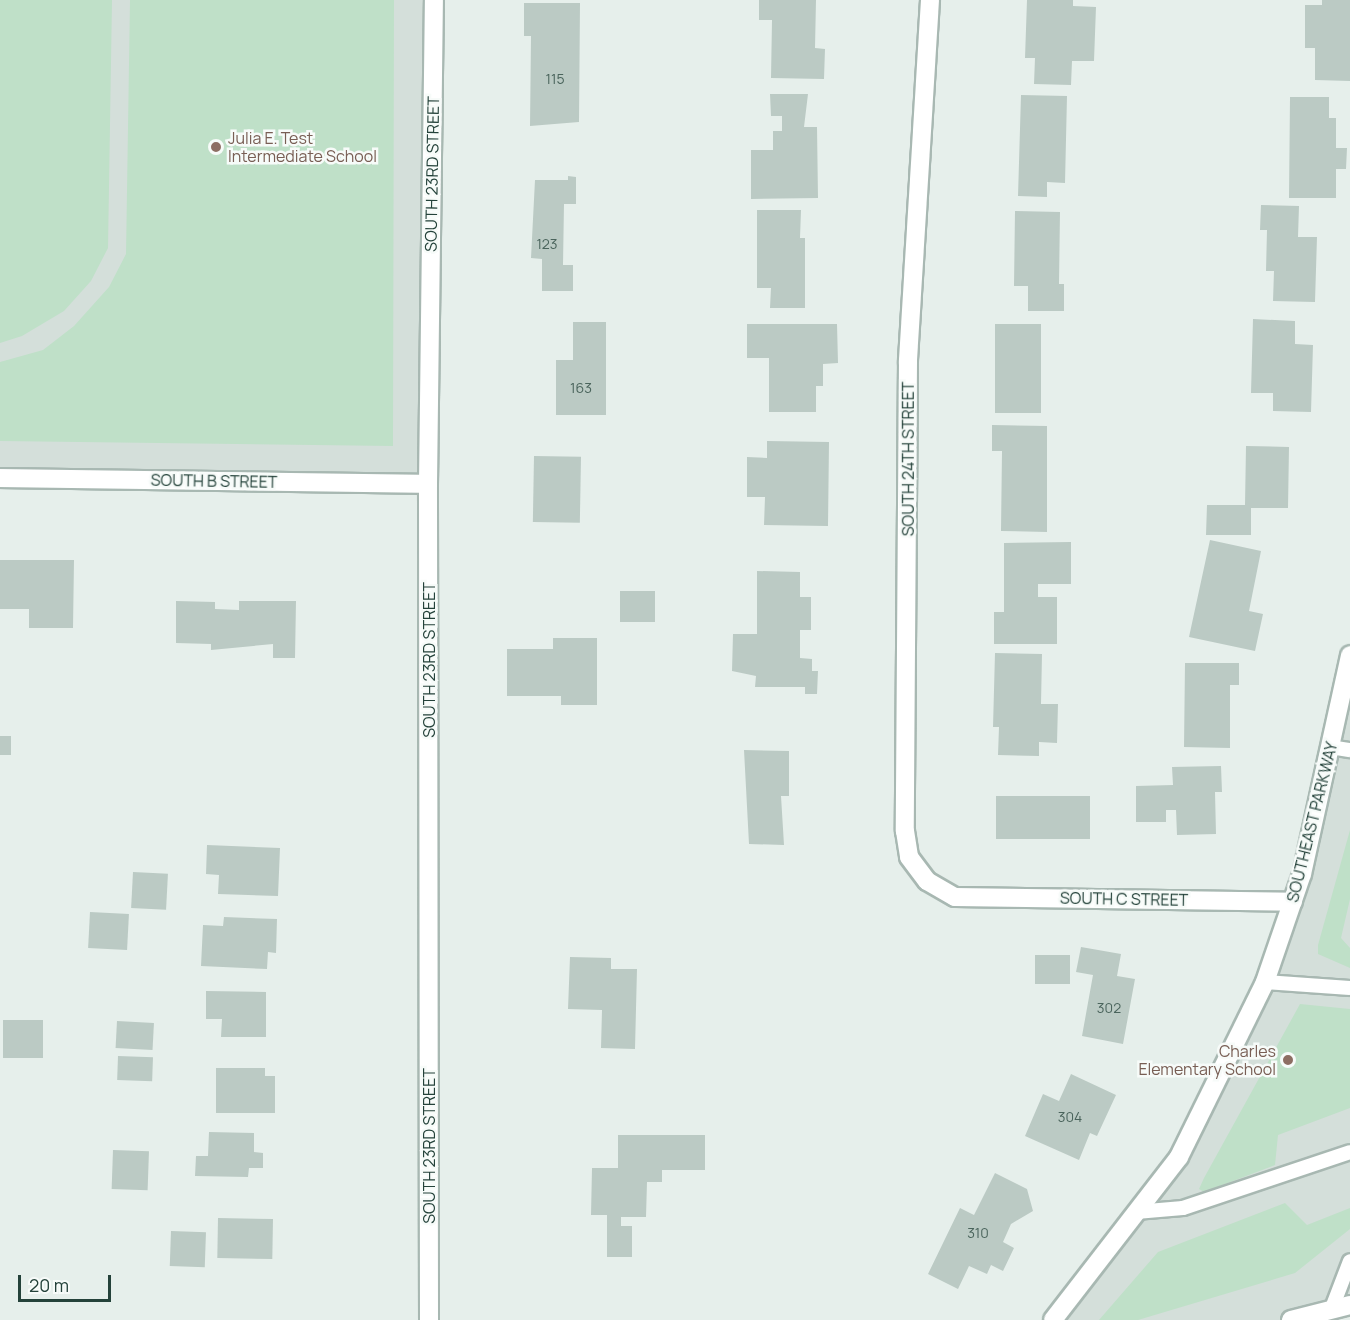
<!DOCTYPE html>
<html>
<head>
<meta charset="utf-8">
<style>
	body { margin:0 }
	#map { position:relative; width:1350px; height:1320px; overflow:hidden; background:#e6efeb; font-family:Manrope,sans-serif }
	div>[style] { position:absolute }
	.built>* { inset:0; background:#d4dfda; transform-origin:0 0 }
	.green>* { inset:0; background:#bfe0c8 }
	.building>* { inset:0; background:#bbcac4; transform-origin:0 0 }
	.roads { filter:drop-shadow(2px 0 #a8b8b2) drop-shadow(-2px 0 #a8b8b2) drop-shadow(0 2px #a8b8b2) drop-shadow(0 -2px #a8b8b2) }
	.lane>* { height:14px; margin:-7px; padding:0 7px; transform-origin:7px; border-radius:7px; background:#fff }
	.street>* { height:18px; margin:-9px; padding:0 9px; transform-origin:9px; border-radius:9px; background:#fff }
	.dots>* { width:16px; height:16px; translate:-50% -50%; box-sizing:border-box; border:3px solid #f7fbf9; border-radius:50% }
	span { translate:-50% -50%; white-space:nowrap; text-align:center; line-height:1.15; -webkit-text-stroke:5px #f7fbf9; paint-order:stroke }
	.number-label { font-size:14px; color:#4a645c }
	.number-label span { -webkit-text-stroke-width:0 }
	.education-label { font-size:16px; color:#785e54 }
	.left { translate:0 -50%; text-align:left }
	.right { translate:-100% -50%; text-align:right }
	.street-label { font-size:16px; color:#24423a }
	.scale { position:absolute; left:18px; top:1275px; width:93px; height:27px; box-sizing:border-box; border:3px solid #24423a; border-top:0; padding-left:8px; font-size:18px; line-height:21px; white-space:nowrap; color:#24423a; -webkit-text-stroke:4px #f7fbf9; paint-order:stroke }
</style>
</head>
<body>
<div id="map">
	<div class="built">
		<div style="left:0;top:0;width:434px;height:478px"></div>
		<div style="clip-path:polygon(1350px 682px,1350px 1305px,1291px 1320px,1053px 1320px,1179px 1157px,1265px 982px)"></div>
	</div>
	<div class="green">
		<div style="clip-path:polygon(0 0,112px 0,108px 248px,91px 281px,64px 311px,22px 336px,0 343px)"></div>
		<div style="clip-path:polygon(130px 0,394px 0,393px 446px,0 441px,0 362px,43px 350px,74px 326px,109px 287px,126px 254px)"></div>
		<div style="clip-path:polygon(1350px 830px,1350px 899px,1341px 938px,1350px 948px,1350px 968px,1318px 954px,1318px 945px)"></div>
		<div style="clip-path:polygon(1300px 1004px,1350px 1009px,1350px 1108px,1278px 1135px,1275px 1165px,1204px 1192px,1199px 1189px,1204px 1178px)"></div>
		<div style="clip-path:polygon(1285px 1203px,1307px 1225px,1350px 1208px,1350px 1229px,1295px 1273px,1138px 1320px,1099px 1320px,1158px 1252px)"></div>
	</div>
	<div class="building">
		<div style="clip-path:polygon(759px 0,816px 0,815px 48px,825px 49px,824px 79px,771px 78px,772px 20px,759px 20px)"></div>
		<div style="clip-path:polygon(1027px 0,1073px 0,1073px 6px,1096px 7px,1094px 61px,1072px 61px,1071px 85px,1034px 84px,1035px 58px,1025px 58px)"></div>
		<div style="clip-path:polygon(1322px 0,1350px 0,1350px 81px,1315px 80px,1315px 48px,1305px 48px,1305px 5px,1322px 5px)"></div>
		<div style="clip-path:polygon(524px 3px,580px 3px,579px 122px,530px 126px,531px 36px,524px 36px)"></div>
		<div style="clip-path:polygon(770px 94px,808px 94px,804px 127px,817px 127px,818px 198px,751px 199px,751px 150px,773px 150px,773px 131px,782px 131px,782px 116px,771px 116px)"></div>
		<div style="clip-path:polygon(1021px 95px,1067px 96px,1065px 183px,1047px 182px,1047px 197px,1018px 196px)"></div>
		<div style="clip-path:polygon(1290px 97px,1329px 97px,1329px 118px,1336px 118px,1336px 148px,1347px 148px,1346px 169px,1336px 169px,1336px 198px,1289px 198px)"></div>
		<div style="clip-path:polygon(568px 176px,576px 177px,576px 204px,564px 204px,563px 265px,573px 265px,573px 291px,542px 291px,542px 259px,531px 258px,535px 180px,568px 180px)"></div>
		<div style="clip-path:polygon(1261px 205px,1299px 206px,1298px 237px,1317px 237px,1315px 302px,1273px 301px,1274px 271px,1266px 271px,1267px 230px,1260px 230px)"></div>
		<div style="clip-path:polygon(757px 210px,801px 210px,800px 238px,805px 238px,805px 308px,770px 308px,771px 288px,757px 288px)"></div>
		<div style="clip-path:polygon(1015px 211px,1060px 212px,1059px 284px,1064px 284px,1064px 311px,1028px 311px,1028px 286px,1014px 286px)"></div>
		<div style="clip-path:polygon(1253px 319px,1295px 321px,1295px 344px,1313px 345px,1311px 412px,1273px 411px,1273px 393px,1251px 393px)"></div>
		<div style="clip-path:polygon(573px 322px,606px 322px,606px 415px,556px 415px,556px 360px,573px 360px)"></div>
		<div style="clip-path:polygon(747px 324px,837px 324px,838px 363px,823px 364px,823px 386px,816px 386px,816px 412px,769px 412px,769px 358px,747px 358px)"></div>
		<div style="left:995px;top:324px;width:46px;height:89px"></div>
		<div style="clip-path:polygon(992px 425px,1047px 426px,1047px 532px,1001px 531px,1002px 451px,992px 451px)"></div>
		<div style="clip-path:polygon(767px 441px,829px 442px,828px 526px,764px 525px,765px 497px,747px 497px,747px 457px,767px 458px)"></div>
		<div style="clip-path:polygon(1246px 446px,1289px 447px,1288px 508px,1251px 508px,1251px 535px,1206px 535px,1207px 505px,1245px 505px)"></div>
		<div style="left:534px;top:456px;width:47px;height:66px;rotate:1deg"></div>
		<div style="clip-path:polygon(1210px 540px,1261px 551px,1249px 611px,1263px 614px,1255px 651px,1189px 637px)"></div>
		<div style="clip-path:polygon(1071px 542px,1071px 584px,1038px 584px,1038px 597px,1057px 597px,1057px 644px,994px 644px,994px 612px,1004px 612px,1004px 543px)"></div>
		<div style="clip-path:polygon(0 560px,74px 560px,73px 628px,29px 628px,29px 609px,0 609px)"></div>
		<div style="clip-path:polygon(757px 571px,800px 572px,800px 597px,811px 597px,811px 630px,800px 630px,800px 658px,812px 659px,812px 671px,818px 671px,817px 694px,805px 694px,805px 687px,755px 687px,756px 676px,732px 671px,733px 634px,757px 634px)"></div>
		<div style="left:655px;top:591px;width:31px;height:35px;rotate:90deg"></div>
		<div style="clip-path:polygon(176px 601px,215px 602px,215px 609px,239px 610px,239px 601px,296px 601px,295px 658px,273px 658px,273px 644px,211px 650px,211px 644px,176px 643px)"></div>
		<div style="clip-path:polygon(553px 638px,597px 638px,597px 705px,561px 705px,561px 696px,507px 696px,507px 649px,553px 649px)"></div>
		<div style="clip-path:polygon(995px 653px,1042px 654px,1041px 704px,1058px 704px,1057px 743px,1039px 742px,1039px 756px,998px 755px,999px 727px,993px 727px)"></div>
		<div style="clip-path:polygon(1185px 663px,1239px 663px,1239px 685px,1230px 685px,1230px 748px,1184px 747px)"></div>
		<div style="left:0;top:736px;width:11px;height:19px"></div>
		<div style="clip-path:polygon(744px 750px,789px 751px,789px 796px,781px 796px,784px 845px,749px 844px)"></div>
		<div style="clip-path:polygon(1221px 766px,1222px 792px,1215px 792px,1216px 834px,1177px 835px,1176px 810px,1166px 810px,1166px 822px,1136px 822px,1136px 786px,1173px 785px,1172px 767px)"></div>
		<div style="left:996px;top:796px;width:94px;height:43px"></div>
		<div style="clip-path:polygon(207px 845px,280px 848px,278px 896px,218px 894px,219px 875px,206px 874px)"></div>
		<div style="left:133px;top:872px;width:35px;height:36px;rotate:3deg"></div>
		<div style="left:90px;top:912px;width:39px;height:36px;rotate:3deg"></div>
		<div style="clip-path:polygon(224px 917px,277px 919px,276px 953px,268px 952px,267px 969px,201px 966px,203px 925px,223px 926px)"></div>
		<div style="clip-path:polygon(1081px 947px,1121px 954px,1117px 976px,1135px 979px,1123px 1044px,1082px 1036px,1093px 975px,1076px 972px)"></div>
		<div style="left:1035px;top:955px;width:35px;height:29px"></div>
		<div style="clip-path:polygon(570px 957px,611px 958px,611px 969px,637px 969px,635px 1049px,601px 1048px,602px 1010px,568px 1009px)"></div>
		<div style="clip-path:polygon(206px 991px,266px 992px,266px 1037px,221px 1037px,222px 1019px,206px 1019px)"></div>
		<div style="left:3px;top:1020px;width:40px;height:38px"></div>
		<div style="left:117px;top:1021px;width:37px;height:27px;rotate:3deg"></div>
		<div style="left:118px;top:1056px;width:35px;height:24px;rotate:2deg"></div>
		<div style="clip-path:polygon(216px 1068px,265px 1068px,265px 1076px,275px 1076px,275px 1113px,216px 1113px)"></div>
		<div style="clip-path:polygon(1071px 1074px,1116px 1095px,1097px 1136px,1090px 1133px,1079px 1160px,1025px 1136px,1043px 1094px,1059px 1101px)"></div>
		<div style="clip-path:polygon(209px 1132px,254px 1133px,254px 1152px,263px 1153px,263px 1168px,249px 1168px,248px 1177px,195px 1176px,196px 1156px,208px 1156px)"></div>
		<div style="clip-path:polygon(618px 1135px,705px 1135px,705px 1170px,662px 1170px,662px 1182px,647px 1182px,646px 1217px,621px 1217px,621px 1226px,632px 1226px,632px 1257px,607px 1257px,607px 1215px,591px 1215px,592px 1168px,618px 1168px)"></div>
		<div style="left:113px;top:1150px;width:36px;height:39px;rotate:2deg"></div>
		<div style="clip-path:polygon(995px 1173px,1027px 1189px,1033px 1211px,1011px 1224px,1003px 1242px,1014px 1248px,1003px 1271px,991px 1265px,987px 1274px,969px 1266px,958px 1289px,928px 1274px,960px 1208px,974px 1215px)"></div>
		<div style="left:218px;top:1218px;width:55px;height:40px;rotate:1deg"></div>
		<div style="left:171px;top:1231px;width:35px;height:35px;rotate:2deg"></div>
	</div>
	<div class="roads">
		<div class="lane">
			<div style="left:1330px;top:747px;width:20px;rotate:9deg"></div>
			<div style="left:1265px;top:982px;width:85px;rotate:4deg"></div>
			<div style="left:1136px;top:1212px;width:47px;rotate:-4.9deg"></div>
			<div style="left:1183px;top:1208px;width:176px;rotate:-18.5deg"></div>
			<div style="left:1332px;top:1308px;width:50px;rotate:-69deg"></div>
		</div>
		<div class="street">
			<div style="left:930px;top:0;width:362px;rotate:93.5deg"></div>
			<div style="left:908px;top:361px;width:470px;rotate:90.4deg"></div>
			<div style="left:905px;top:831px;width:26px;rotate:81deg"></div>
			<div style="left:909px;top:857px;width:30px;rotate:53deg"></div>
			<div style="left:927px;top:881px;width:32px;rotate:30deg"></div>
			<div style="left:955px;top:897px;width:338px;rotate:0.8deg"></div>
			<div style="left:0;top:478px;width:428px;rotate:0.8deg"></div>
			<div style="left:429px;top:1320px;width:836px;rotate:-90.07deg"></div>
			<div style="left:428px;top:484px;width:484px;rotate:-89.3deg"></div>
			<div style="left:1053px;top:1320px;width:206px;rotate:-52.3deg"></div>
			<div style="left:1179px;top:1157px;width:195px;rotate:-63.8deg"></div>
			<div style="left:1265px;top:982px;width:114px;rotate:-71.1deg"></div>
			<div style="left:1302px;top:874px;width:224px;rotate:-77.6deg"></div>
			<div style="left:1291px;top:1320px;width:61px;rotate:-14.3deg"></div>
		</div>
	</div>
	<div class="dots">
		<div style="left:216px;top:147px;background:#8d6e63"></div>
		<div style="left:1288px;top:1060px;background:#8d6e63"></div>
	</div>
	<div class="number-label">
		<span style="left:555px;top:79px">115</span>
		<span style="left:547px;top:244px">123</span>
		<span style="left:581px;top:388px">163</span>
		<span style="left:1109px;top:1008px">302</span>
		<span style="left:1070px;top:1117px">304</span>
		<span style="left:978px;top:1233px">310</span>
	</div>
	<div class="education-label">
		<span class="left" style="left:228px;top:147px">Julia E. Test<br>Intermediate School</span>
		<span class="right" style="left:1276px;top:1060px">Charles<br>Elementary School</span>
	</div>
	<div class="street-label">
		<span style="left:432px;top:174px;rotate:-89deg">SOUTH 23RD STREET</span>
		<span style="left:908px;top:459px;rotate:-90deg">SOUTH 24TH STREET</span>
		<span style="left:214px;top:481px;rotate:1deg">SOUTH B STREET</span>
		<span style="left:429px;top:660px;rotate:-90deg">SOUTH 23RD STREET</span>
		<span style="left:1312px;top:822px;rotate:-76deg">SOUTHEAST PARKWAY</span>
		<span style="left:1124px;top:899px;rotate:1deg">SOUTH C STREET</span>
		<span style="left:429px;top:1146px;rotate:-90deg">SOUTH 23RD STREET</span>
	</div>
	<div class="scale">20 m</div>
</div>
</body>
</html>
